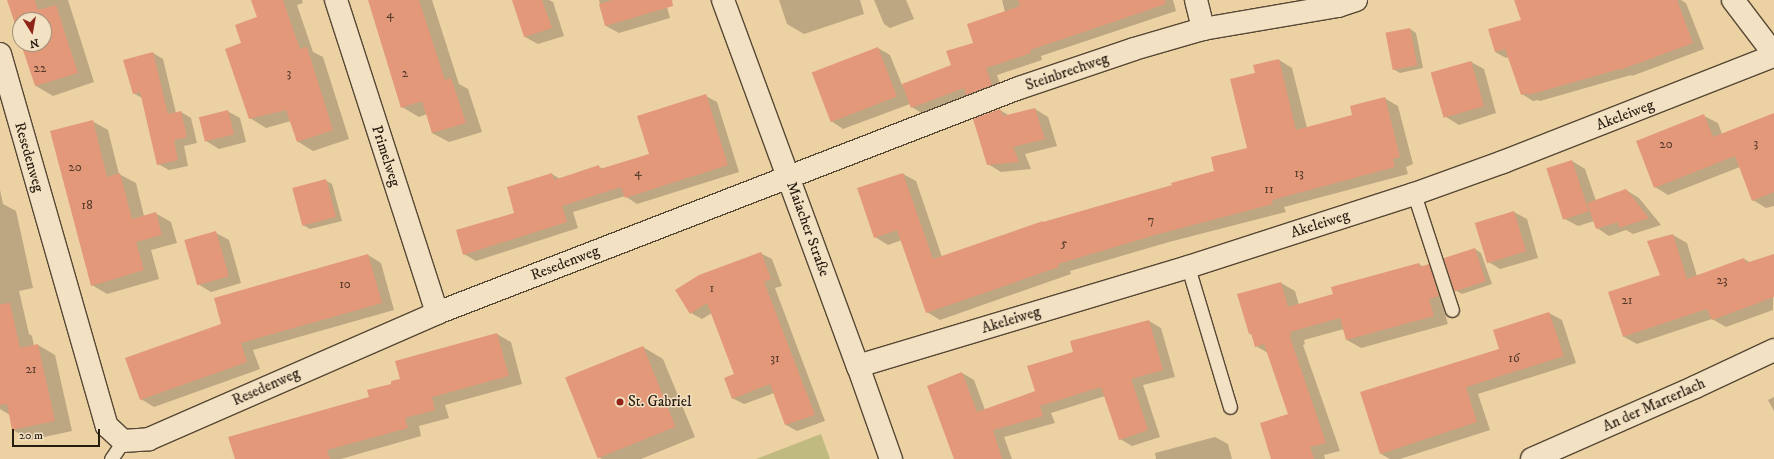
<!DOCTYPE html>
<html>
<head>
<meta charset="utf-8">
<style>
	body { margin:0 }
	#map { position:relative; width:1774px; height:459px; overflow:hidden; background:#ecd1a3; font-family:"IM FELL DW Pica",serif }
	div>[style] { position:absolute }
	.green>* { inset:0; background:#c0b980 }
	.shadow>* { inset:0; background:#0003 }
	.building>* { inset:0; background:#e3987a; transform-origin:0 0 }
	.roads { filter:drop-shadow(1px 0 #574835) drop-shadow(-1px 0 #574835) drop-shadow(0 1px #574835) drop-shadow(0 -1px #574835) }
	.service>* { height:13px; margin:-6.5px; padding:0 6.5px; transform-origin:6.5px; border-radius:6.5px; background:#f3e1c3 }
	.minor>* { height:22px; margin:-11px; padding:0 11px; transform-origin:11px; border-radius:11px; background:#f3e1c3 }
	.dots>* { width:11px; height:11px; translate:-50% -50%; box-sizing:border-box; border:2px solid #f3e1c3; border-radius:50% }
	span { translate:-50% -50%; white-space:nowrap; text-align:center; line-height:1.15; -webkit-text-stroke:3px #f3e1c3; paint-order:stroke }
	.number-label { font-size:13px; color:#543a2a }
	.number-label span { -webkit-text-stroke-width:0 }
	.street-label { font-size:15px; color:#251b10 }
	.poi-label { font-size:15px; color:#251b10 }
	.left { translate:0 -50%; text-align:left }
	.north { position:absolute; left:12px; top:12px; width:40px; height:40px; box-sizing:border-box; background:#f3e1c3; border:1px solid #a1927b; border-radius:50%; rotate:169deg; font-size:11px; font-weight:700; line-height:16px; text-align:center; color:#251b10 }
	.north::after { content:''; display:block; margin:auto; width:14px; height:18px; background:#8f2418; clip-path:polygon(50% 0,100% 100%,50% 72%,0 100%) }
	.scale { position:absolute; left:12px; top:429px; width:88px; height:18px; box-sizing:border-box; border:2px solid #251b10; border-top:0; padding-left:5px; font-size:12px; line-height:14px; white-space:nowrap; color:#251b10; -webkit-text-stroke:3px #f3e1c3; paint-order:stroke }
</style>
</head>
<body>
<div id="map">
	<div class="green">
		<div style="clip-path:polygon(821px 434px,830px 459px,756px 459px)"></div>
	</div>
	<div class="shadow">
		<div style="clip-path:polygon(8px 0,68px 0,94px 82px,53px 96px,36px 86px,23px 44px,44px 44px,44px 20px,20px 20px,20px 36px)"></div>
		<div style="clip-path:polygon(252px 0,302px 0,303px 3px,297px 5px,313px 52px,323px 57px,349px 139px,313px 151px,297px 141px,291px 121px,266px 128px,250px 118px,243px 43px,258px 18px)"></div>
		<div style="clip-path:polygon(369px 0,432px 0,459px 84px,468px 89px,482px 132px,449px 142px,432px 133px,427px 114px,419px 117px,402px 107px)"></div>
		<div style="clip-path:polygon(524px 0,549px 0,553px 2px,564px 36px,538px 44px,525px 37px)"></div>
		<div style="clip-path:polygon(599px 0,665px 0,670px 18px,619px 33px,606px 26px)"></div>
		<div style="clip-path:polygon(779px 0,860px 0,864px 14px,804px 34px,787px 24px)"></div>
		<div style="clip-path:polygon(874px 0,906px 0,914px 19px,890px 28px,884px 24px)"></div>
		<div style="clip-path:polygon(1002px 0,1173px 0,1176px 11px,1041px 56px,1042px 60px,997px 75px,1003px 92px,923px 114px,912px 107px,910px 104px,843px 129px,831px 121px,878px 48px,890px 55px,902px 85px,952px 66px,1005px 12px)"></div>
		<div style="clip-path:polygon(1515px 0,1681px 0,1686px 3px,1704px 49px,1632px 76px,1631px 75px,1540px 101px,1538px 100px,1533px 101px,1522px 94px,1509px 57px,1506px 58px,1495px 52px,1523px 20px)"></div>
		<div style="clip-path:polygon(1410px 29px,1416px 33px,1423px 68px,1400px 73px,1393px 69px)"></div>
		<div style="clip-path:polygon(153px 53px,163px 59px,176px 113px,181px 112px,191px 118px,197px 143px,184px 146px,188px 166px,169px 170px,158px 164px,142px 98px,133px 93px)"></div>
		<div style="clip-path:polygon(1279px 60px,1292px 68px,1307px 128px,1354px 116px,1384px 98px,1398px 106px,1413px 164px,1406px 167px,1408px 174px,1284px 207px,1286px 212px,1169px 242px,1070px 271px,1071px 274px,940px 320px,927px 312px,902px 240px,888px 245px,875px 237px,858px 189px,903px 174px,916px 181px,942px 257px,1045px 223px,1173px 186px,1215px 172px,1248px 149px,1256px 74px)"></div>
		<div style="clip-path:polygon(1471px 62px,1484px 69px,1496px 113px,1459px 125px,1446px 117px)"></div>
		<div style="clip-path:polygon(706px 96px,717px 102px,739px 172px,637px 204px,625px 196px,573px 212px,578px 228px,476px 261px,464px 254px,515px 214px,552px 174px,560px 179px,599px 167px,604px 169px,650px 155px)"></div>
		<div style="clip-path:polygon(1035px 109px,1048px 117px,1057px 146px,1025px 154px,1031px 169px,1001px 172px,988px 164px,1000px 110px,1010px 116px)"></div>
		<div style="clip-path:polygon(227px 111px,240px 118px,246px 142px,219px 149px,206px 141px)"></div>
		<div style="clip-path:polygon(1774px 115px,1774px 206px,1766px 208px,1753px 200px,1740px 167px,1668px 195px,1655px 187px,1704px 116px,1718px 123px,1722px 134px)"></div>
		<div style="clip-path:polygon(92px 121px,108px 130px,119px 174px,136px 183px,144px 216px,155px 213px,171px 222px,177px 243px,151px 250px,159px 279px,107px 294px,92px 285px)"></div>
		<div style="clip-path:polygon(1572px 161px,1585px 169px,1596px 201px,1626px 190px,1639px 198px,1661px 225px,1633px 234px,1626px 230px,1609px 236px,1597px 228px,1594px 221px,1578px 226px,1565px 219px)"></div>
		<div style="clip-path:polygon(325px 180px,332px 184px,342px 221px,310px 229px,303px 225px)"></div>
		<div style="clip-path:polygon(0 190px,3px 204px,16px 211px,33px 288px,19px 291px,29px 334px,32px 336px,34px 346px,38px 345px,55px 355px,72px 431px,30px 440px,13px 430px,10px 415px,0 409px)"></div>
		<div style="clip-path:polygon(1514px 212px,1527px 219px,1538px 258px,1500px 269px,1487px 261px,1476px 223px)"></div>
		<div style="clip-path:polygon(216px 233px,229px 240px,241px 283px,211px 292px,198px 284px)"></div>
		<div style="clip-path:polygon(1673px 235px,1687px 243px,1697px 276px,1744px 259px,1751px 263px,1774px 255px,1773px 310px,1726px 327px,1712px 319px,1637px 344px,1624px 337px,1661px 276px)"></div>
		<div style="clip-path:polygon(1475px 249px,1481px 253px,1492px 284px,1462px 294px,1455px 290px)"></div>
		<div style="clip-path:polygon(760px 253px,772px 259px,782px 286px,775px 288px,825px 421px,797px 431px,786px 425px,774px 393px,744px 404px,732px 398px,735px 374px,712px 313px,702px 319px,691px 313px)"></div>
		<div style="clip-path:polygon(368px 255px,381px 263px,394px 310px,253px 350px,260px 369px,154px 407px,141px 399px,222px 324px)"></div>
		<div style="clip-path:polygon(1419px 264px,1424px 267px,1428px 265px,1443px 273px,1453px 304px,1443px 307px,1448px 324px,1361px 348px,1347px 340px,1344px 329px,1304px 340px,1305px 344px,1303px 345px,1340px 451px,1324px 455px,1325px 459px,1272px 459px,1290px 415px,1268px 353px,1256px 346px,1253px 335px,1250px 334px,1238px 295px,1281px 283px,1295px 291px,1299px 305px,1334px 295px)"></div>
		<div style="clip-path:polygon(1549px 313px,1562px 320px,1576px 363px,1478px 394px,1490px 430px,1400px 459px,1390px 459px,1381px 454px,1500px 350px,1494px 330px)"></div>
		<div style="clip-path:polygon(1149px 321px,1161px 328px,1175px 377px,1143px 385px,1160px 437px,1132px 446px,1120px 439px,1105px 396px,1051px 413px,1055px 423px,1004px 437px,1012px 459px,954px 459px,962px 373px,974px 380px,985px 410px,1036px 392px,1074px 353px)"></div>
		<div style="clip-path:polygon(497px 334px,511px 342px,522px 384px,445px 405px,449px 418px,419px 426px,421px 436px,341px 459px,236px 459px,370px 398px,401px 380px)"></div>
		<div style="clip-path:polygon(643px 347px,663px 359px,695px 437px,641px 459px,602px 459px,598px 457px)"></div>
		<div style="clip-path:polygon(1774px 397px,1774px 411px,1768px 400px)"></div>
		<div style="clip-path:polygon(1215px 437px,1228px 444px,1232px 459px,1156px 459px,1155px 453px)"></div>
	</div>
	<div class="building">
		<div style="clip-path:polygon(7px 0,35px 0,38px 10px,56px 5px,78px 73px,35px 86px,21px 44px,44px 44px,44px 20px,20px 20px,20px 39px)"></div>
		<div style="clip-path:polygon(251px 0,283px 0,300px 49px,307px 47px,333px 130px,297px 142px,286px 110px,249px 119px,225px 49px,241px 43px,235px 25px,257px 17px)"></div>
		<div style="clip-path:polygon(368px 0,419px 0,445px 80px,451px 78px,466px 123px,432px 133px,422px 101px,401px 108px)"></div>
		<div style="clip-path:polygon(512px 0,542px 0,552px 28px,524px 37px)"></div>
		<div style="clip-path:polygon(613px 0,672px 0,673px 6px,605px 26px,599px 4px)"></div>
		<div style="clip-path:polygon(1018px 0,1165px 0,1166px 4px,1030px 50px,1031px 53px,986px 68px,992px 85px,966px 95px,964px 88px,911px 108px,902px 84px,951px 65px,946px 51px,973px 43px,967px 24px,1020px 6px)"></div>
		<div style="clip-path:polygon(1514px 0,1677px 0,1693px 43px,1620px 70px,1620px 69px,1528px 95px,1528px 93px,1521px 95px,1505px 49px,1495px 52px,1488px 29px,1521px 20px)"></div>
		<div style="left:1410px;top:28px;width:38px;height:25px;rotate:79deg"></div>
		<div style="left:878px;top:47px;width:53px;height:71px;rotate:69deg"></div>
		<div style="clip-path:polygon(153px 52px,168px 114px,181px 111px,187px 137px,174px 140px,178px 160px,157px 165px,140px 92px,133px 94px,123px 60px)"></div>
		<div style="clip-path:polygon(1279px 59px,1296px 130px,1352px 115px,1350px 106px,1385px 97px,1400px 157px,1393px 159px,1395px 167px,1272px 200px,1273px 204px,1155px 235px,1058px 264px,1059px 267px,926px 313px,897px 230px,874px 238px,857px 188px,903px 173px,933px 259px,1043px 221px,1043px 222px,1172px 185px,1171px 183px,1214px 171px,1211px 157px,1247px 148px,1230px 79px,1255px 73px,1253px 65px)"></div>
		<div style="left:1471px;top:61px;width:47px;height:42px;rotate:74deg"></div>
		<div style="clip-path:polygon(706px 94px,728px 165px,625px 198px,621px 187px,562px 206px,567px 222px,463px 255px,456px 230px,514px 213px,507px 187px,552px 173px,554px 180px,599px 165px,600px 169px,649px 154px,637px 116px)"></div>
		<div style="clip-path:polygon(1035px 108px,1045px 139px,1013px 147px,1019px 162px,987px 165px,973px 119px,1000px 109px,1003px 116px)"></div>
		<div style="left:228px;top:110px;width:25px;height:30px;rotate:76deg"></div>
		<div style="clip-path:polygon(1774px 113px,1774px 192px,1752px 201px,1735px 156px,1654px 188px,1636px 141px,1704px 114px,1713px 137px)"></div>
		<div style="clip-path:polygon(93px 120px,107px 177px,120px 173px,132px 219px,156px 212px,162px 235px,136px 242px,144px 270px,91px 286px,50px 131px)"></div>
		<div style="left:1572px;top:160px;width:54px;height:27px;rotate:72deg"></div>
		<div style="left:326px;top:179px;width:39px;height:35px;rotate:75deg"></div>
		<div style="clip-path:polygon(1626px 189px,1649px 218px,1619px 228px,1618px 222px,1596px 229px,1587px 203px)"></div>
		<div style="left:1514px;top:211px;width:42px;height:41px;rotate:73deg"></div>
		<div style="left:216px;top:231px;width:47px;height:33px;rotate:74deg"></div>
		<div style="clip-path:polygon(1673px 234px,1687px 279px,1744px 258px,1746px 263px,1774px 254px,1774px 297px,1712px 320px,1707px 309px,1623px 337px,1608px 292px,1660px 275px,1647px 241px)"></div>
		<div style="left:1475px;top:248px;width:35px;height:33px;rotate:72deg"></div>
		<div style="clip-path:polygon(761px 252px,771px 279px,764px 282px,815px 415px,785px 425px,770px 384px,732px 399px,724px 378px,734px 374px,707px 303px,690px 314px,675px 290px,699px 275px)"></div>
		<div style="clip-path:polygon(368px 254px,382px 303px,241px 343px,247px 362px,140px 400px,125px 358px,221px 324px,214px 298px)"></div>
		<div style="clip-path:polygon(1419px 263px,1420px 267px,1429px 264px,1439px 296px,1429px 299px,1434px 316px,1346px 340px,1340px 318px,1290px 332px,1291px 336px,1290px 337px,1326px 443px,1310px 447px,1314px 459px,1271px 459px,1260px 423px,1288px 414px,1264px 344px,1255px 347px,1251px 333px,1249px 334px,1237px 294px,1281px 282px,1288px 307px,1333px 294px,1331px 287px)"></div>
		<div style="clip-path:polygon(10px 303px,20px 348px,38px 344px,55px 421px,12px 430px,7px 404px,0 405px,0 304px)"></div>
		<div style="clip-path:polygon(1549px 312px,1564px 356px,1466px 387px,1477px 422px,1380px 454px,1360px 392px,1499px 349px,1493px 330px)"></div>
		<div style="clip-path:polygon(1149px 320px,1163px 370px,1131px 379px,1148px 430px,1119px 440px,1101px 387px,1040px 406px,1043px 416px,993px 430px,1002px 459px,954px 459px,927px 386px,962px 372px,977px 412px,1035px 391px,1027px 366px,1073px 352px,1070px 341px)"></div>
		<div style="clip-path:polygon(497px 333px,509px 376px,432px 397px,435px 410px,405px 418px,408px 428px,327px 450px,330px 459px,235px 459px,228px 437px,369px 397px,367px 390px,391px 384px,391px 381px,400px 379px,395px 361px)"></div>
		<div style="left:643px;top:346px;width:87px;height:84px;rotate:68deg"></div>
	</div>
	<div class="roads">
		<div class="service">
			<div style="left:1414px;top:194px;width:122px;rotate:71.9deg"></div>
			<div style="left:1188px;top:267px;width:146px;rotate:73.3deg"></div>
			<div style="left:111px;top:459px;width:22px;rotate:-56deg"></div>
		</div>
		<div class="minor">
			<div style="left:336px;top:0;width:329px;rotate:72.1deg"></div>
			<div style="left:723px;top:0;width:390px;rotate:69.8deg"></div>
			<div style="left:858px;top:366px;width:99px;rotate:70.5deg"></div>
			<div style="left:1196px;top:0;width:30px;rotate:76deg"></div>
			<div style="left:1733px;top:0;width:68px;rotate:52.8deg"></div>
			<div style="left:0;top:54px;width:387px;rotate:74deg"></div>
			<div style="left:107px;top:426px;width:22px;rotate:43deg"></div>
			<div style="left:123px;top:441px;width:26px;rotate:-4deg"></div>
			<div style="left:149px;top:439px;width:314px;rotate:-23.6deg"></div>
			<div style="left:437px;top:313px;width:624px;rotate:-21.14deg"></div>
			<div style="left:1019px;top:88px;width:121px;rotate:-18.7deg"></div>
			<div style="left:1134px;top:49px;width:72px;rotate:-16.2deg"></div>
			<div style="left:1203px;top:29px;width:137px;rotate:-9.7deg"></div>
			<div style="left:1338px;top:6px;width:19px;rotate:-18deg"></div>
			<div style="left:858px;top:366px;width:345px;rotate:-16.7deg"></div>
			<div style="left:1188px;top:267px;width:237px;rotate:-17.9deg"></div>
			<div style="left:1414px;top:194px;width:95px;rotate:-19.8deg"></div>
			<div style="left:1503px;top:162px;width:291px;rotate:-21.4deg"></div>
			<div style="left:1532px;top:459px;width:178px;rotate:-23.8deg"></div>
			<div style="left:1695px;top:387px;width:87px;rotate:-25.1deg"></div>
		</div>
	</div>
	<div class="dots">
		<div style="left:620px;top:402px;background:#8f2418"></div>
	</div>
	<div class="number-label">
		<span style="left:390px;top:14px">4</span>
		<span style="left:40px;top:68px">22</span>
		<span style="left:289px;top:73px">3</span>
		<span style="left:405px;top:73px">2</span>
		<span style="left:1756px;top:143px">3</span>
		<span style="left:1666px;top:144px">20</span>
		<span style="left:75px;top:167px">20</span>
		<span style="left:638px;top:172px">4</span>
		<span style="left:1299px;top:173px">13</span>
		<span style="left:1269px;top:189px">11</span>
		<span style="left:87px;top:205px">18</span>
		<span style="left:1151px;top:220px">7</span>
		<span style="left:1064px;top:243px">5</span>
		<span style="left:1722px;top:280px">23</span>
		<span style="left:345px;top:284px">10</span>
		<span style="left:712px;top:288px">1</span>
		<span style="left:1627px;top:300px">21</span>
		<span style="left:775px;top:358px">31</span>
		<span style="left:1514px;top:358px">16</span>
		<span style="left:31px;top:369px">21</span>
	</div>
	<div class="street-label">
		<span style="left:1067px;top:72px;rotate:-19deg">Steinbrechweg</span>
		<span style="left:1625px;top:115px;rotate:-21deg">Akeleiweg</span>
		<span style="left:386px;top:156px;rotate:72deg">Primelweg</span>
		<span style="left:29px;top:157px;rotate:74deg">Resedenweg</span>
		<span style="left:1320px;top:224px;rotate:-18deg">Akeleiweg</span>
		<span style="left:808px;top:229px;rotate:70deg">Maiacher Straße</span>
		<span style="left:565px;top:263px;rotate:-21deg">Resedenweg</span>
		<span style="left:1011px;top:320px;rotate:-17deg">Akeleiweg</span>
		<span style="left:266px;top:387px;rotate:-24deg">Resedenweg</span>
		<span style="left:1654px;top:405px;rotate:-24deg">An der Marterlach</span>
	</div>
	<div class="poi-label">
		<span class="left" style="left:628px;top:402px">St. Gabriel</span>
	</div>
	<div class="north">N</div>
	<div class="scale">20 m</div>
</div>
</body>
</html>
